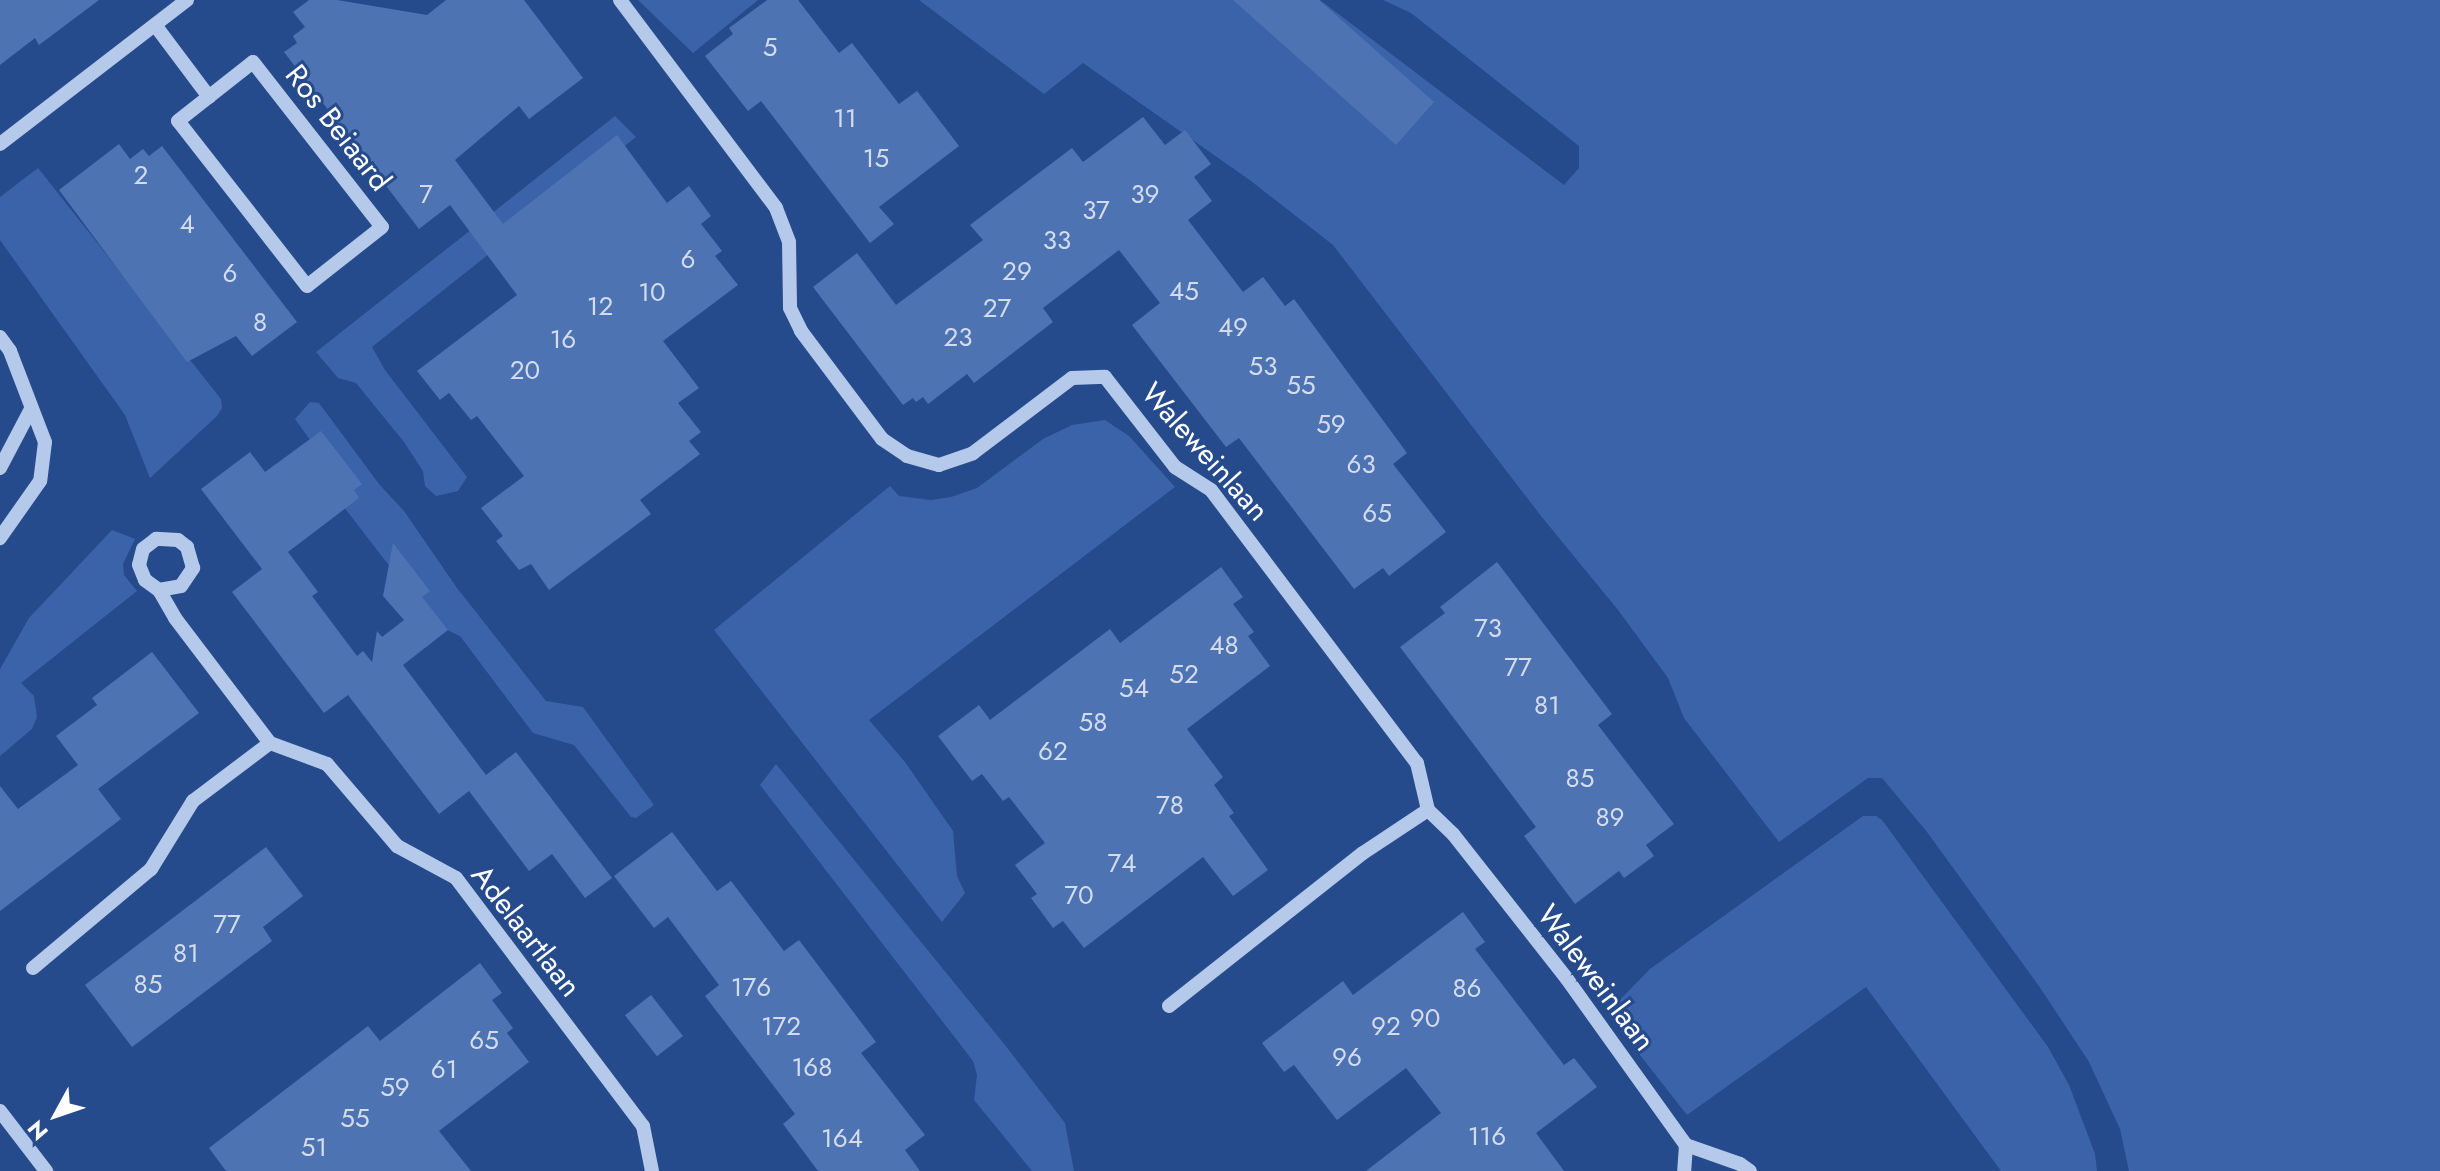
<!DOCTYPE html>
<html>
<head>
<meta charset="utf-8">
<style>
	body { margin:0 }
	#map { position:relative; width:2440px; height:1171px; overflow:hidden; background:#264b8c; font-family:Jost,sans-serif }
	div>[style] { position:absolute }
	.green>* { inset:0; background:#3a63a9 }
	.building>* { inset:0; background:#4e73b3; transform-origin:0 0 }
	.minor>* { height:14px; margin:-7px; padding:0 7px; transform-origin:7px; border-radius:7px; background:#b5c9ea }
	span { translate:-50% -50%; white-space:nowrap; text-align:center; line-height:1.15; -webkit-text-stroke:6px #264b8c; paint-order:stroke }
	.number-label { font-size:26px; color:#d3dcec }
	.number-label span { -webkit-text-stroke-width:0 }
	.street-label { font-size:30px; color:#fff }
	.north { position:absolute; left:16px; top:1075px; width:80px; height:80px; -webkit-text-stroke:6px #264b8c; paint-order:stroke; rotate:230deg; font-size:22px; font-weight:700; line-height:32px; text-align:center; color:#fff }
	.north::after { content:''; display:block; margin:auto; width:28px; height:36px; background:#fff; clip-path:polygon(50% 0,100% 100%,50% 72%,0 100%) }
</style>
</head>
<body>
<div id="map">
	<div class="green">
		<div style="clip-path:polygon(638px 0,758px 0,693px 53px)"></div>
		<div style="clip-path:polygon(919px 0,1320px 0,1564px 185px,1579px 168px,1579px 146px,1411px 13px,1383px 0,2440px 0,2440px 1171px,2129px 1171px,2120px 1129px,2089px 1062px,2041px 989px,1927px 832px,1882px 778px,1868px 778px,1779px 842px,1684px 718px,1668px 678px,1618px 610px,1541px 516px,1333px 245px,1251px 181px,1083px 63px,1044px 94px)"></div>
		<div style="clip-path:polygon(615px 116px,636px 137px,372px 347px,385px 370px,467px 477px,458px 491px,436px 496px,425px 486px,423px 471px,404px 442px,356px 383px,338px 378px,316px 352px)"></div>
		<div style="clip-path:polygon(38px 168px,221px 399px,222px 408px,217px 416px,150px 478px,125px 415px,0 240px,0 197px)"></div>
		<div style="clip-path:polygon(310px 402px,319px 403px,379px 484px,404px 511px,457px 588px,546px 701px,583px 707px,654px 805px,636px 818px,631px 817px,574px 745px,533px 733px,460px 636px,434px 624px,337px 498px,336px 476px,295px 419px)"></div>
		<div style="clip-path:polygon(1105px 420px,1129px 436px,1175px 487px,869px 720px,905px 762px,953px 831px,957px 876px,965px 893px,942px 922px,714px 630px,890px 486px,899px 496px,931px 500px,951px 497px,977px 488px,1043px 439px,1072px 425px)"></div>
		<div style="clip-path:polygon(112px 530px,135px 539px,123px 564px,124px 575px,137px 591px,21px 683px,34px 696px,37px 717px,32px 729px,0 756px,0 669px,29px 618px)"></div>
		<div style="clip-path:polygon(776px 764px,1005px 1045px,1065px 1123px,1074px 1171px,1032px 1171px,974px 1100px,977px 1075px,973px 1061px,760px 785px)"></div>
		<div style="clip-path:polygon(1863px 816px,1876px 816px,1882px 820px,2048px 1047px,2069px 1085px,2095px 1154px,2097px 1171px,2001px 1171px,1866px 987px,1687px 1115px,1607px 1013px,1650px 969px)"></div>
	</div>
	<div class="building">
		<div style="clip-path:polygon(0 0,99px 0,39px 45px,35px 38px,0 65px)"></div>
		<div style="clip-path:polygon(309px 0,337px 0,427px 15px,446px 0,524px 0,583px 78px,529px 119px,519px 106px,455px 160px,503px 224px,617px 135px,667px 203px,689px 186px,711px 216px,701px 224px,722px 251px,715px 256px,738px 285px,663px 341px,699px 388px,678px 403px,701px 432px,689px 441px,700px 454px,640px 500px,651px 514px,549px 590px,531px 564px,519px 570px,496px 541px,503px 536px,481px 508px,524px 476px,477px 416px,471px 420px,449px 393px,440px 400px,417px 371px,517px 295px,450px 205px,419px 229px,284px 52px,297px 43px,293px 36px,305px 27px,293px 12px)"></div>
		<div style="clip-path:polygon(767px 0,798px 0,839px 53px,852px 43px,899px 104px,917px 91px,959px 146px,879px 207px,894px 224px,870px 243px,761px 101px,748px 111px,705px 56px,733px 34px,729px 28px)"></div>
		<div style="clip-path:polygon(1233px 0,1319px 0,1434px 102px,1396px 145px)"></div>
		<div style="clip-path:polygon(1143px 117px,1165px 145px,1185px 130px,1211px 164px,1194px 177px,1212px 201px,1188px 220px,1243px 292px,1263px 277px,1285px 306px,1294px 299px,1407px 453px,1393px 464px,1446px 532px,1389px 576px,1383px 568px,1354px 589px,1239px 438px,1226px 447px,1132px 325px,1160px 303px,1119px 250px,1043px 308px,1053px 322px,974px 383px,967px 374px,928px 404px,923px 397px,916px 402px,913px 398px,903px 405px,813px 287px,857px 253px,896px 305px,983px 240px,970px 225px,1003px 200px,1072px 148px,1083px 162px)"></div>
		<div style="clip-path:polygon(119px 144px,130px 159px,143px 149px,149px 156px,162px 146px,297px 322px,252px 356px,236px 336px,187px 362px,59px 190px)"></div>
		<div style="clip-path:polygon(321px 431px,362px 484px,354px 490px,359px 498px,288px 552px,318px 592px,312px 596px,357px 656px,363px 651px,372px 662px,377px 631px,382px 637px,404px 620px,383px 596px,393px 543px,430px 591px,422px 597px,448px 630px,403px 665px,486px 775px,516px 752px,612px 878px,585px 898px,552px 854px,529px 871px,469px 791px,439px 814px,348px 695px,324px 713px,232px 592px,262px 569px,201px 489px,250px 452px,265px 472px)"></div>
		<div style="clip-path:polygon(1497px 562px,1612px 714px,1598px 725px,1674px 824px,1646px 845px,1654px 856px,1624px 878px,1619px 871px,1575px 904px,1524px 836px,1536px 827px,1400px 647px,1445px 613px,1440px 607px)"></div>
		<div style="clip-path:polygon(1221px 567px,1243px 597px,1233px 604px,1254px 632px,1248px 636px,1270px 666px,1187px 729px,1223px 777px,1214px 785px,1234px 813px,1229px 816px,1268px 870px,1233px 896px,1203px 857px,1084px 948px,1063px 921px,1053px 928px,1031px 898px,1037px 894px,1015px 865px,1045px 843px,1009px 797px,1003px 801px,982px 774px,972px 781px,938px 736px,979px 705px,990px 720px,1110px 629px,1120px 643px)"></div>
		<div style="clip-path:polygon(152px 652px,199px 713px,98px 789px,121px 819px,0 911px,0 786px,18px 809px,78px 765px,56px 736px,97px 705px,92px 698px)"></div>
		<div style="clip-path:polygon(672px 832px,717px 891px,731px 881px,784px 951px,799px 940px,876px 1042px,861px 1053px,925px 1135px,905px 1150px,920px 1171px,818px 1171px,783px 1124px,795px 1114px,705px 996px,719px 985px,668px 917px,654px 928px,614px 876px)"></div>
		<div style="clip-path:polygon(266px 847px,303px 896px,263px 927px,272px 941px,132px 1047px,85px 985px)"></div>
		<div style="clip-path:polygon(1463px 912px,1485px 942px,1475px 949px,1495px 975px,1564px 1065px,1574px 1058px,1597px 1087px,1536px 1133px,1564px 1171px,1366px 1171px,1441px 1113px,1406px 1068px,1337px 1120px,1294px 1065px,1284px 1072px,1262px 1043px,1343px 981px,1353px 995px)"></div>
		<div style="clip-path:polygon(480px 963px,502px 993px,492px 1000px,513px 1028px,507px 1033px,529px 1062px,439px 1131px,471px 1171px,226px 1171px,209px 1148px,368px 1026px,380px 1041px)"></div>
		<div style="left:651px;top:995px;width:52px;height:33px;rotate:52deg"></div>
	</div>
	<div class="minor">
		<div style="left:620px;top:0;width:260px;rotate:53.1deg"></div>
		<div style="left:776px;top:208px;width:36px;rotate:69deg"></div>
		<div style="left:789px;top:242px;width:66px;rotate:89.1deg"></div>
		<div style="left:790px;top:308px;width:25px;rotate:64deg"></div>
		<div style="left:801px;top:331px;width:135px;rotate:53.1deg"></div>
		<div style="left:882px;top:439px;width:30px;rotate:34deg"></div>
		<div style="left:907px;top:456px;width:33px;rotate:16deg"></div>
		<div style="left:939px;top:465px;width:36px;rotate:-19deg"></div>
		<div style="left:973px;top:453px;width:124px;rotate:-37.1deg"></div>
		<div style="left:1072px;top:378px;width:33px;rotate:-2deg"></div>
		<div style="left:1105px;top:377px;width:114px;rotate:52.1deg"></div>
		<div style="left:1175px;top:467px;width:43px;rotate:32.6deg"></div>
		<div style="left:1211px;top:490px;width:342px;rotate:53deg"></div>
		<div style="left:1417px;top:763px;width:48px;rotate:76.8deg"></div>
		<div style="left:1428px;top:810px;width:35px;rotate:44deg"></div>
		<div style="left:1453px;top:834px;width:184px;rotate:51.8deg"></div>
		<div style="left:1567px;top:979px;width:204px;rotate:54.4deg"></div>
		<div style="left:1686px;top:1145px;width:26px;rotate:94deg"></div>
		<div style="left:155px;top:25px;width:90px;rotate:53.1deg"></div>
		<div style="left:253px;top:62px;width:209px;rotate:52deg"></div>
		<div style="left:382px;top:227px;width:95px;rotate:141.8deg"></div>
		<div style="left:307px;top:286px;width:209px;rotate:-128deg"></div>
		<div style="left:178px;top:121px;width:95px;rotate:-38.2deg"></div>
		<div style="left:0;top:144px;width:236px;rotate:-37.6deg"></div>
		<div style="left:0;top:337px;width:17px;rotate:54deg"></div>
		<div style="left:10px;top:351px;width:97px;rotate:69deg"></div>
		<div style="left:45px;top:442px;width:39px;rotate:97deg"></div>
		<div style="left:40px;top:481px;width:70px;rotate:125.1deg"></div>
		<div style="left:0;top:468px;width:67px;rotate:-62.3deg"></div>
		<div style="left:159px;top:590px;width:22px;rotate:-10deg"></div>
		<div style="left:181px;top:586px;width:22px;rotate:-56deg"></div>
		<div style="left:193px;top:568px;width:22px;rotate:-106deg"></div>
		<div style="left:187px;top:547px;width:11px;rotate:-142deg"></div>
		<div style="left:178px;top:540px;width:22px;rotate:-177deg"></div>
		<div style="left:156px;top:539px;width:16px;rotate:142deg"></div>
		<div style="left:143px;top:549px;width:16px;rotate:104deg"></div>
		<div style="left:139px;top:565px;width:16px;rotate:68deg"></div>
		<div style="left:145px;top:580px;width:17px;rotate:36deg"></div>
		<div style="left:159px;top:590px;width:32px;rotate:60deg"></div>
		<div style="left:175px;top:618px;width:157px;rotate:52.8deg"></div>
		<div style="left:270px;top:743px;width:61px;rotate:20.2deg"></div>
		<div style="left:327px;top:764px;width:108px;rotate:49.5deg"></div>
		<div style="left:397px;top:846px;width:67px;rotate:28.5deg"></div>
		<div style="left:456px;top:878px;width:311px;rotate:53deg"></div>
		<div style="left:643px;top:1126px;width:46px;rotate:78.7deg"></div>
		<div style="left:33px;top:968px;width:154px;rotate:-40deg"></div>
		<div style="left:151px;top:869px;width:80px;rotate:-58.3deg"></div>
		<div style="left:193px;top:801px;width:96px;rotate:-37deg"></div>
		<div style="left:1169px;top:1006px;width:247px;rotate:-38.3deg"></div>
		<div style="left:1363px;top:853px;width:78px;rotate:-33.5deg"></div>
		<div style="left:0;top:1111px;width:76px;rotate:52.5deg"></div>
		<div style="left:1686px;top:1145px;width:57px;rotate:19.4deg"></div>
		<div style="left:1740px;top:1164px;width:12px;rotate:35deg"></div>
	</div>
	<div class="number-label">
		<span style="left:770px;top:48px">5</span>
		<span style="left:845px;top:119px">11</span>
		<span style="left:876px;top:159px">15</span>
		<span style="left:141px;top:176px">2</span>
		<span style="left:426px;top:195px">7</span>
		<span style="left:1145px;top:195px">39</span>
		<span style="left:1096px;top:211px">37</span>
		<span style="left:187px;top:225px">4</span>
		<span style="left:1057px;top:241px">33</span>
		<span style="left:688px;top:260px">6</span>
		<span style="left:1017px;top:272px">29</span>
		<span style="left:230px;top:274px">6</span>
		<span style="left:1184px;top:292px">45</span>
		<span style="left:652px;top:293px">10</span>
		<span style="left:600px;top:307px">12</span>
		<span style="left:997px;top:309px">27</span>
		<span style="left:260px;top:323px">8</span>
		<span style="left:1233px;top:328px">49</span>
		<span style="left:958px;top:338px">23</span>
		<span style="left:563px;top:340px">16</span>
		<span style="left:1263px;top:367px">53</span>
		<span style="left:525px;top:371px">20</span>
		<span style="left:1301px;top:386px">55</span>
		<span style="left:1331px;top:425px">59</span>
		<span style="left:1361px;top:465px">63</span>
		<span style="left:1377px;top:514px">65</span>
		<span style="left:1488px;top:629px">73</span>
		<span style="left:1224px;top:646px">48</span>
		<span style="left:1518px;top:668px">77</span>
		<span style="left:1184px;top:675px">52</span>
		<span style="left:1134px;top:689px">54</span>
		<span style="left:1547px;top:706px">81</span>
		<span style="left:1093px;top:723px">58</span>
		<span style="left:1053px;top:752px">62</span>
		<span style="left:1580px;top:779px">85</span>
		<span style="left:1170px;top:806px">78</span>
		<span style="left:1610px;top:818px">89</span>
		<span style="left:1122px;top:864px">74</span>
		<span style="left:1079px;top:896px">70</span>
		<span style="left:227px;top:925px">77</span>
		<span style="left:186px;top:954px">81</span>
		<span style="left:148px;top:985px">85</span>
		<span style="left:751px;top:988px">176</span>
		<span style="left:1467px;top:989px">86</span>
		<span style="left:1425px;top:1019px">90</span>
		<span style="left:781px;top:1027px">172</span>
		<span style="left:1386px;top:1027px">92</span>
		<span style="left:484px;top:1041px">65</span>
		<span style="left:1347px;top:1058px">96</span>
		<span style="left:812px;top:1068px">168</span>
		<span style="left:444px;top:1070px">61</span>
		<span style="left:395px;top:1088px">59</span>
		<span style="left:355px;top:1119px">55</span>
		<span style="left:1487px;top:1137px">116</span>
		<span style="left:842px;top:1139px">164</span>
		<span style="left:314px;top:1148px">51</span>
	</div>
	<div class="street-label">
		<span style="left:338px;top:128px;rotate:52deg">Ros Beiaard</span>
		<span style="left:1205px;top:452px;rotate:48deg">Waleweinlaan</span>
		<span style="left:526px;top:931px;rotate:52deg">Adelaartlaan</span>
		<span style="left:1596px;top:978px;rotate:53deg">Waleweinlaan</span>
	</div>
	<div class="north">N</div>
</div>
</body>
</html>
